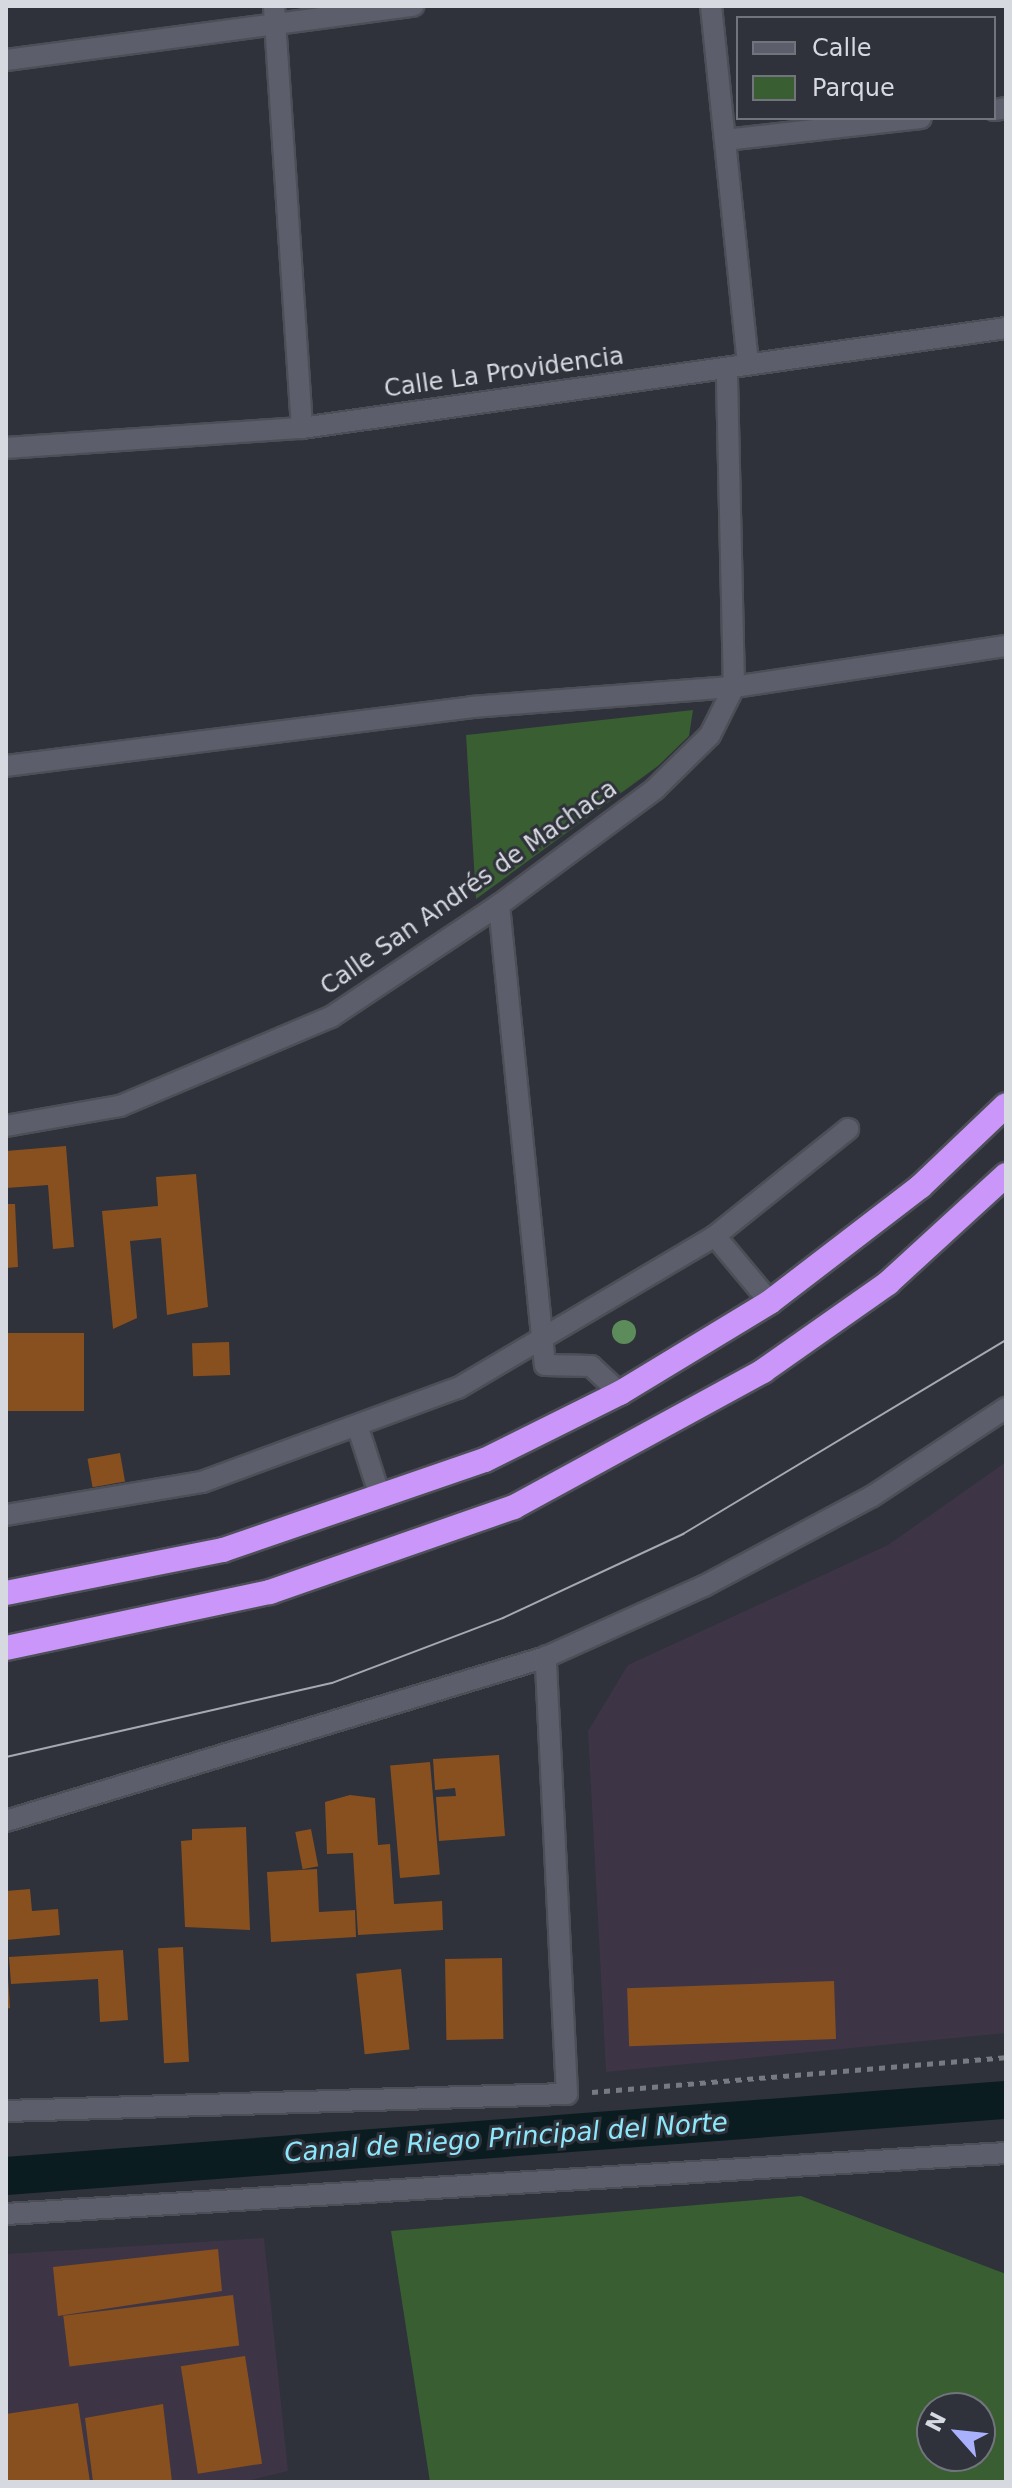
<!DOCTYPE html>
<html>
<head>
<meta charset="utf-8">
<style>
	body { margin:0 }
	#map { position:relative; width:1012px; height:2488px; overflow:hidden; background:#2f313b; font-family:"DejaVu Sans",sans-serif }
	div>[style] { position:absolute }
	.industrial>* { inset:0; background:#3d3546 }
	.green>* { inset:0; background:#385e32 }
	.canal>* { height:38px; margin:-19px; padding:0 19px; transform-origin:19px; border-radius:19px; background:#0a1c1f }
	.building>* { inset:0; background:#88501e; transform-origin:0 0 }
	.path>* { height:5px; margin-top:-2.5px; transform-origin:0; background:repeating-linear-gradient(90deg,#787a82 0 6px,transparent 0 12px) }
	.roads { filter:drop-shadow(2px 0 #4d4f57) drop-shadow(-2px 0 #4d4f57) drop-shadow(0 2px #4d4f57) drop-shadow(0 -2px #4d4f57) }
	.minor>* { height:20px; margin:-10px; padding:0 10px; transform-origin:10px; border-radius:10px; background:#5c5f6b }
	.highway>* { height:24px; margin:-12px; padding:0 12px; transform-origin:12px; border-radius:12px; background:#ca96f9 }
	.tram>* { height:2px; margin:-1px; padding:0 1px; transform-origin:1px; border-radius:1px; background:#a7a9b1 }
	.trees>* { width:24px; height:24px; margin:-12px; border-radius:50%; background:#5d8c5b }
	span { translate:-50% -50%; white-space:nowrap; text-align:center; line-height:1.15; -webkit-text-stroke:6px #2f313b; paint-order:stroke }
	.street-label { font-size:24px; color:#d7d9e0 }
	.water-label { font-size:26px; color:#8ce9fb; font-style:italic }
	.frame { position:absolute; inset:0; border:8px solid #d7d9e0; pointer-events:none }
	.legend { position:absolute; left:736px; top:16px; width:260px; height:104px; box-sizing:border-box; background:#2f313b; border:2px solid #72747d; margin:0; padding:10px 14px; list-style:none; font-size:24px; color:#d7d9e0 }
	.legend li { display:flex; align-items:center; gap:16px; height:40px }
	.legend b { width:40px; border:2px solid #72747d }
	.north { position:absolute; left:916px; top:2392px; width:80px; height:80px; box-sizing:border-box; background:#2f313b; border:2px solid #72747d; border-radius:50%; rotate:297deg; font-size:22px; font-weight:700; line-height:32px; text-align:center; color:#d7d9e0 }
	.north::after { content:''; display:block; margin:auto; width:28px; height:36px; background:#a9b0fc; clip-path:polygon(50% 0,100% 100%,50% 72%,0 100%) }
</style>
</head>
<body>
<div id="map">
	<div class="industrial">
		<div style="clip-path:polygon(1006px 1462px,1006px 2033px,606px 2072px,588px 1731px,628px 1665px,888px 1545px)"></div>
		<div style="clip-path:polygon(264px 2238px,288px 2471px,243px 2482px,6px 2482px,6px 2254px)"></div>
	</div>
	<div class="green">
		<div style="clip-path:polygon(693px 710px,689px 736px,658px 766px,476px 899px,466px 735px)"></div>
		<div style="clip-path:polygon(evenodd,801px 2196px,1006px 2274px,1006px 2482px,430px 2482px,391px 2231px,801px 2196px,932px 2408px,980px 2408px,980px 2456px,932px 2456px,932px 2408px)"></div>
	</div>
	<div class="canal">
		<div style="left:6px;top:2176px;width:1003px;rotate:-4.35deg"></div>
	</div>
	<div class="building">
		<div style="clip-path:polygon(66px 1146px,74px 1247px,53px 1249px,48px 1185px,6px 1188px,6px 1151px)"></div>
		<div style="clip-path:polygon(196px 1174px,208px 1307px,167px 1315px,161px 1238px,130px 1241px,137px 1318px,113px 1329px,102px 1211px,158px 1206px,156px 1177px)"></div>
		<div style="clip-path:polygon(6px 1204px,15px 1204px,18px 1267px,6px 1268px)"></div>
		<div style="left:84px;top:1333px;width:78px;height:78px;rotate:90deg"></div>
		<div style="left:229px;top:1342px;width:33px;height:37px;rotate:88deg"></div>
		<div style="left:120px;top:1453px;width:29px;height:33px;rotate:80deg"></div>
		<div style="clip-path:polygon(499px 1755px,505px 1836px,439px 1841px,436px 1797px,456px 1796px,455px 1788px,435px 1790px,433px 1759px)"></div>
		<div style="left:430px;top:1762px;width:113px;height:40px;rotate:85deg"></div>
		<div style="clip-path:polygon(350px 1795px,375px 1798px,378px 1845px,390px 1844px,394px 1904px,442px 1901px,443px 1930px,358px 1935px,353px 1853px,327px 1854px,325px 1802px)"></div>
		<div style="clip-path:polygon(246px 1827px,250px 1930px,185px 1927px,181px 1841px,192px 1840px,192px 1829px)"></div>
		<div style="left:311px;top:1829px;width:38px;height:16px;rotate:79deg"></div>
		<div style="clip-path:polygon(317px 1869px,319px 1912px,355px 1910px,356px 1937px,271px 1942px,267px 1872px)"></div>
		<div style="clip-path:polygon(30px 1889px,32px 1911px,58px 1909px,60px 1935px,6px 1940px,6px 1891px)"></div>
		<div style="left:183px;top:1947px;width:115px;height:25px;rotate:87deg"></div>
		<div style="clip-path:polygon(123px 1950px,128px 2020px,100px 2022px,98px 1979px,11px 1984px,9px 1957px)"></div>
		<div style="left:502px;top:1958px;width:81px;height:57px;rotate:89deg"></div>
		<div style="left:401px;top:1969px;width:81px;height:45px;rotate:84deg"></div>
		<div style="clip-path:polygon(6px 1977px,8px 1977px,10px 2008px,6px 2009px)"></div>
		<div style="left:834px;top:1981px;width:58px;height:207px;rotate:88deg"></div>
		<div style="clip-path:polygon(218px 2249px,222px 2291px,58px 2316px,53px 2267px)"></div>
		<div style="left:233px;top:2295px;width:51px;height:171px;rotate:83deg"></div>
		<div style="left:245px;top:2356px;width:109px;height:65px;rotate:81deg"></div>
		<div style="clip-path:polygon(78px 2403px,90px 2482px,6px 2482px,6px 2414px)"></div>
		<div style="clip-path:polygon(163px 2404px,172px 2482px,93px 2482px,85px 2418px)"></div>
	</div>
	<div class="path">
		<div style="left:592px;top:2092px;width:415px;rotate:-4.8deg"></div>
	</div>
	<div class="roads">
		<div class="minor">
			<div style="left:274px;top:6px;width:423px;rotate:86.2deg"></div>
			<div style="left:711px;top:6px;width:360px;rotate:84.1deg"></div>
			<div style="left:6px;top:60px;width:411px;rotate:-7.6deg"></div>
			<div style="left:994px;top:110px;width:12px;rotate:-9deg"></div>
			<div style="left:725px;top:140px;width:197px;rotate:-6.4deg"></div>
			<div style="left:6px;top:448px;width:297px;rotate:-3.9deg"></div>
			<div style="left:302px;top:428px;width:711px;rotate:-8.08deg"></div>
			<div style="left:6px;top:766px;width:470px;rotate:-7.2deg"></div>
			<div style="left:472px;top:707px;width:263px;rotate:-4.4deg"></div>
			<div style="left:734px;top:687px;width:275px;rotate:-8.6deg"></div>
			<div style="left:499px;top:905px;width:462px;rotate:84.3deg"></div>
			<div style="left:545px;top:1365px;width:46px;rotate:1.2deg"></div>
			<div style="left:591px;top:1366px;width:40px;rotate:43deg"></div>
			<div style="left:6px;top:1126px;width:116px;rotate:-10deg"></div>
			<div style="left:120px;top:1106px;width:229px;rotate:-22.9deg"></div>
			<div style="left:331px;top:1017px;width:202px;rotate:-33.7deg"></div>
			<div style="left:499px;top:905px;width:194px;rotate:-36.6deg"></div>
			<div style="left:655px;top:789px;width:77px;rotate:-44.5deg"></div>
			<div style="left:710px;top:735px;width:54px;rotate:-63.4deg"></div>
			<div style="left:734px;top:687px;width:318px;rotate:-91.3deg"></div>
			<div style="left:715px;top:1236px;width:86px;rotate:50.2deg"></div>
			<div style="left:359px;top:1431px;width:68px;rotate:72.1deg"></div>
			<div style="left:6px;top:1515px;width:199px;rotate:-9.6deg"></div>
			<div style="left:202px;top:1482px;width:273px;rotate:-20.2deg"></div>
			<div style="left:458px;top:1388px;width:299px;rotate:-30.6deg"></div>
			<div style="left:715px;top:1236px;width:171px;rotate:-38.8deg"></div>
			<div style="left:6px;top:1821px;width:564px;rotate:-16.89deg"></div>
			<div style="left:546px;top:1657px;width:173px;rotate:-24.2deg"></div>
			<div style="left:704px;top:1586px;width:189px;rotate:-28.1deg"></div>
			<div style="left:871px;top:1497px;width:162px;rotate:-33.4deg"></div>
			<div style="left:6px;top:2111px;width:561px;rotate:-1.74deg"></div>
			<div style="left:567px;top:2094px;width:438px;rotate:-92.8deg"></div>
			<div style="left:6px;top:2214px;width:1002px;rotate:-3.49deg"></div>
		</div>
		<div class="highway">
			<div style="left:6px;top:1593px;width:221px;rotate:-11.2deg"></div>
			<div style="left:223px;top:1550px;width:277px;rotate:-19deg"></div>
			<div style="left:485px;top:1460px;width:151px;rotate:-26.4deg"></div>
			<div style="left:620px;top:1393px;width:175px;rotate:-31.2deg"></div>
			<div style="left:770px;top:1302px;width:190px;rotate:-37.5deg"></div>
			<div style="left:921px;top:1186px;width:117px;rotate:-43.6deg"></div>
			<div style="left:6px;top:1648px;width:270px;rotate:-12deg"></div>
			<div style="left:270px;top:1592px;width:258px;rotate:-19.2deg"></div>
			<div style="left:514px;top:1507px;width:284px;rotate:-28.6deg"></div>
			<div style="left:763px;top:1371px;width:153px;rotate:-35.1deg"></div>
			<div style="left:888px;top:1283px;width:160px;rotate:-42.5deg"></div>
		</div>
	</div>
	<div class="tram">
		<div style="left:6px;top:1757px;width:334px;rotate:-12.8deg"></div>
		<div style="left:332px;top:1683px;width:183px;rotate:-20.8deg"></div>
		<div style="left:503px;top:1618px;width:199px;rotate:-25deg"></div>
		<div style="left:683px;top:1534px;width:377px;rotate:-31deg"></div>
	</div>
	<div class="trees">
		<div style="left:624px;top:1332px"></div>
	</div>
	<div class="street-label">
		<span style="left:504px;top:373px;rotate:-8deg">Calle La Providencia</span>
		<span style="left:469px;top:888px;rotate:-35deg">Calle San Andrés de Machaca</span>
	</div>
	<div class="water-label">
		<span style="left:506px;top:2138px;rotate:-4deg">Canal de Riego Principal del Norte</span>
	</div>
	<div class="frame"></div>
	<ul class="legend">
	<li><b style="height:10px;background:#5c5f6b"></b>Calle</li>
	<li><b style="height:22px;background:#385e32"></b>Parque</li>
	</ul>
	<div class="north">N</div>
</div>
</body>
</html>
